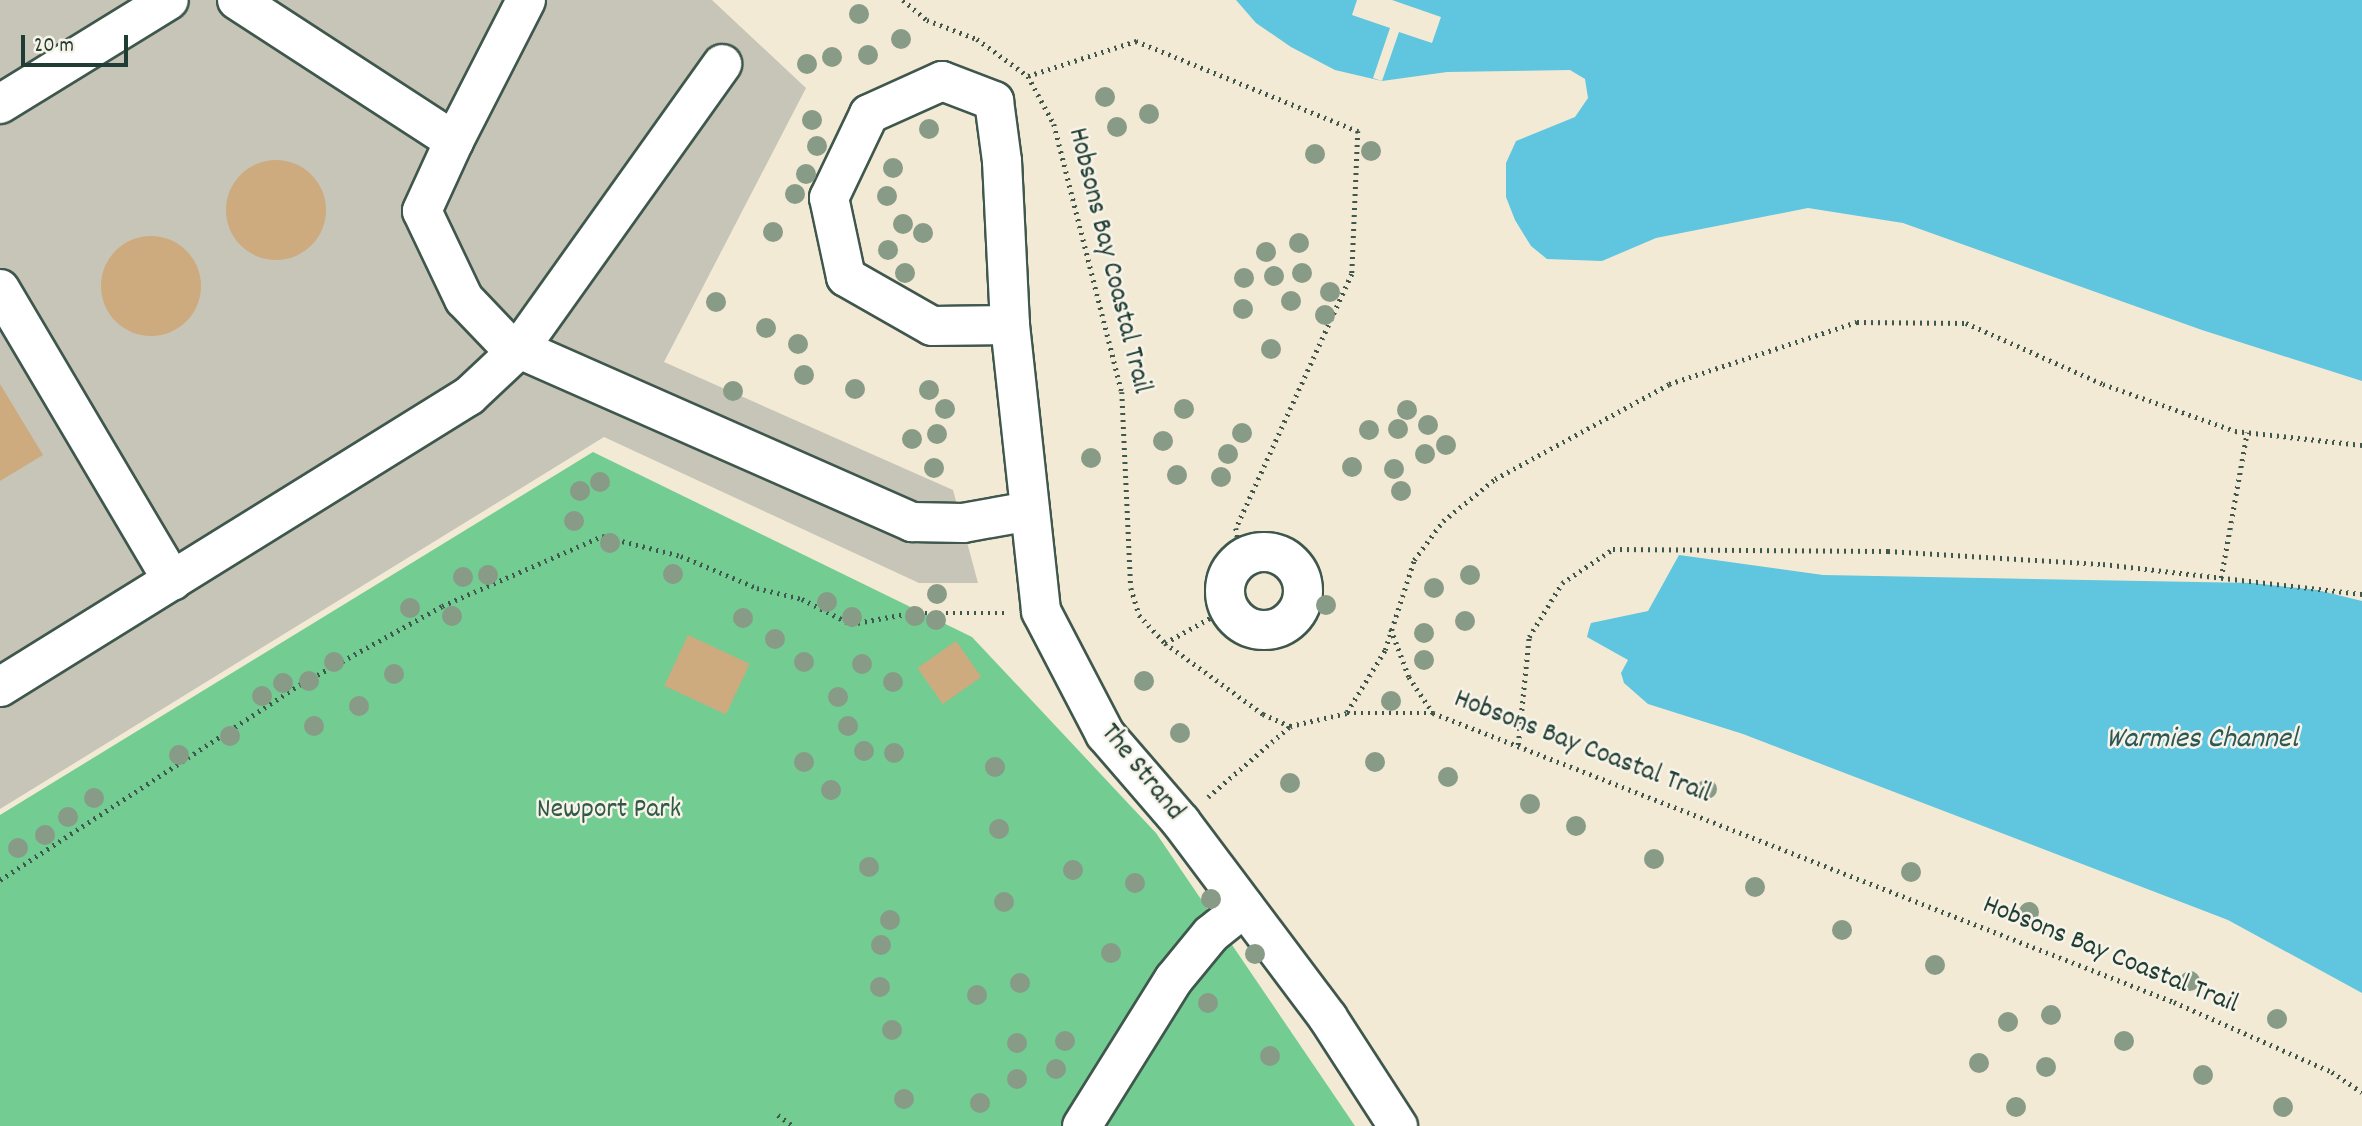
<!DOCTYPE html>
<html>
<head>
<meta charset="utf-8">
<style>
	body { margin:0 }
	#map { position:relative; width:2362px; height:1126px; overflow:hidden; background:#f2ead5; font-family:Dekko,sans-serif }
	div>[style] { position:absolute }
	.industrial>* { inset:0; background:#c6c5b8 }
	.green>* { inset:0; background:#73cc92 }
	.water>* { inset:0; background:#60c5de }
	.pier>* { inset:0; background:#f2ead5 }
	.building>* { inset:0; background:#cdab7e; transform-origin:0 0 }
	.round { border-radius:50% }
	.path>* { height:4.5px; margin-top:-2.25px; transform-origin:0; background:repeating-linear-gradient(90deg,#3f574c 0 2px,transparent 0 7px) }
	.roads { filter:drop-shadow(2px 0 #3f574c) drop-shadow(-2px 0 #3f574c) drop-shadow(0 2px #3f574c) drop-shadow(0 -2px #3f574c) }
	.minor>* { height:38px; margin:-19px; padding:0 19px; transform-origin:19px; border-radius:19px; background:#fff }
	.minor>.ring { margin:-19px; padding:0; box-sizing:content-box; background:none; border:38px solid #fff; border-radius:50% }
	.trees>* { width:20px; height:20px; margin:-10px; border-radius:50%; background:#879b87 }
	span { translate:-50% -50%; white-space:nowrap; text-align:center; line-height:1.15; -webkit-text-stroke:5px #f7f3e8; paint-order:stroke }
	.street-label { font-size:28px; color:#1f3d34 }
	.park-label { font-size:28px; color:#305a47 }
	.water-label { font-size:30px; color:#2c5856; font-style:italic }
	.scale { position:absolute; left:21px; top:35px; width:107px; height:32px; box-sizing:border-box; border:4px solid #1f3d34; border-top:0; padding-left:9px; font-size:21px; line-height:24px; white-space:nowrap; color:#1f3d34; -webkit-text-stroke:5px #f7f3e8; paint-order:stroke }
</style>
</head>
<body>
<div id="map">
	<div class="industrial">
		<div style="clip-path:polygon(0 0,712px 0,806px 88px,664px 362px,953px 490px,978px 583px,919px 583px,604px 437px,0 809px)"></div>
	</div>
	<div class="green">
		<div style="clip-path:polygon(593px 452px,972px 637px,1156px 833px,1355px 1126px,0 1126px,0 815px)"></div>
	</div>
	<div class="water">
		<div style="clip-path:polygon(1236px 0,2362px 0,2362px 381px,2202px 330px,1903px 223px,1808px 208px,1656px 238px,1602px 261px,1547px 259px,1531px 246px,1515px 220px,1506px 197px,1506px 163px,1516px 141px,1575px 117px,1588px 98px,1585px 79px,1570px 70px,1447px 72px,1382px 81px,1335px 70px,1291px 47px,1256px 23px)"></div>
		<div style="clip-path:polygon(1679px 555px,1823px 575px,2252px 583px,2317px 590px,2362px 601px,2362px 993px,2228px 920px,1743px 734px,1648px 704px,1624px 683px,1621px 673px,1628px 660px,1587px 637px,1589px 629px,1591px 623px,1648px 611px)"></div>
	</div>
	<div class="pier">
		<div style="clip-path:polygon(1357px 0,1392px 0,1441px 17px,1432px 43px,1399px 32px,1382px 81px,1373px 78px,1390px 28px,1352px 15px)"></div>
	</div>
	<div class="building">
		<div class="round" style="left:226px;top:160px;width:100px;height:100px"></div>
		<div class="round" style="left:101px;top:236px;width:100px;height:100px"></div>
		<div style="clip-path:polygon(0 384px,43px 455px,0 481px)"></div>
		<div style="left:688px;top:635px;width:68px;height:56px;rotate:25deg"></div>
		<div style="left:956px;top:641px;width:44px;height:47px;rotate:55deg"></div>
	</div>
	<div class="path">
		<div style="left:903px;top:0;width:31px;rotate:40deg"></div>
		<div style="left:927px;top:20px;width:53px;rotate:20.8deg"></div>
		<div style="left:977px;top:39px;width:63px;rotate:36deg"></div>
		<div style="left:1028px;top:76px;width:55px;rotate:61.6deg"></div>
		<div style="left:1054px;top:124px;width:276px;rotate:75.8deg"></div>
		<div style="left:1122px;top:392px;width:196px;rotate:87.4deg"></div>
		<div style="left:1131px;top:588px;width:28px;rotate:73deg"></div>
		<div style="left:1139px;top:615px;width:38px;rotate:47deg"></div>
		<div style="left:1165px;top:643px;width:121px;rotate:35.9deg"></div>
		<div style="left:1263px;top:714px;width:30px;rotate:24deg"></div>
		<div style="left:1290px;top:726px;width:58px;rotate:-12.8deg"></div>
		<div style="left:1347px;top:713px;width:86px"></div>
		<div style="left:1433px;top:713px;width:795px;rotate:21.31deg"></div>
		<div style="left:2174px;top:1002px;width:173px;rotate:23.9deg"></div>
		<div style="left:2332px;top:1072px;width:36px;rotate:34deg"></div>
		<div style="left:1028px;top:76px;width:114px;rotate:-18deg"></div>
		<div style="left:1136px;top:41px;width:240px;rotate:22.1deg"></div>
		<div style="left:1358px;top:131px;width:143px;rotate:92.4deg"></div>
		<div style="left:1352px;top:274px;width:279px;rotate:114.5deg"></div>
		<div style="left:1236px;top:528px;width:31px;rotate:81deg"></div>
		<div style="left:2221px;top:578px;width:148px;rotate:-79.9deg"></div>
		<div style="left:1391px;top:629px;width:51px;rotate:69.4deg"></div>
		<div style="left:1409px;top:677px;width:43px;rotate:56.3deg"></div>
		<div style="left:1165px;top:643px;width:72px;rotate:-29.1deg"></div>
		<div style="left:1347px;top:712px;width:73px;rotate:-58.5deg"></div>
		<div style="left:1385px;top:650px;width:95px;rotate:-72.1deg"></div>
		<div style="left:1414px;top:560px;width:49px;rotate:-53.4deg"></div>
		<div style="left:1443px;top:521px;width:67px;rotate:-38.9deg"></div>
		<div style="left:1495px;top:479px;width:198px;rotate:-28.6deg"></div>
		<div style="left:1669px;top:384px;width:198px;rotate:-18.3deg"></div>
		<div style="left:1857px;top:322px;width:109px;rotate:0.5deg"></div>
		<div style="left:1966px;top:323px;width:150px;rotate:24deg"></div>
		<div style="left:2103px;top:384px;width:140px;rotate:19.6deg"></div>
		<div style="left:2235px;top:431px;width:128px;rotate:6.3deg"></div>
		<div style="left:1518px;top:745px;width:109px;rotate:-84.2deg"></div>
		<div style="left:1529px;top:637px;width:63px;rotate:-58.6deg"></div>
		<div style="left:1562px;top:583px;width:61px;rotate:-33.7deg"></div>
		<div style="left:1613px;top:549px;width:275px;rotate:0.4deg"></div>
		<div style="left:1888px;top:551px;width:215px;rotate:3.5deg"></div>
		<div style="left:2103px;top:564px;width:261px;rotate:6.6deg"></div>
		<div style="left:1208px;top:797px;width:107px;rotate:-40.8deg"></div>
		<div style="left:0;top:880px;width:357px;rotate:-33.1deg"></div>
		<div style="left:299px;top:685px;width:163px;rotate:-28.9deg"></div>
		<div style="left:442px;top:606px;width:175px;rotate:-23.6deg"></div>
		<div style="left:602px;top:536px;width:81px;rotate:14.2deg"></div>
		<div style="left:681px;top:556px;width:82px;rotate:22.8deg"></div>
		<div style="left:757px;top:588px;width:46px;rotate:13.7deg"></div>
		<div style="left:802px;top:599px;width:55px;rotate:27deg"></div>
		<div style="left:851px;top:624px;width:61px;rotate:-10.4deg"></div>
		<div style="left:911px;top:613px;width:95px"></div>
		<div style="left:778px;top:1115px;width:19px;rotate:36deg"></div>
	</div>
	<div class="roads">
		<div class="minor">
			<div style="left:237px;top:0;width:259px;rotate:33deg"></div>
			<div style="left:454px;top:141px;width:77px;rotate:114.6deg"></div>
			<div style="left:422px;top:211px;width:98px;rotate:64.5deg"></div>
			<div style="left:464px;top:299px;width:61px;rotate:46.3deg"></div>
			<div style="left:506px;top:343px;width:444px;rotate:23.8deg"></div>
			<div style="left:912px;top:522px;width:51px;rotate:1.1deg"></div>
			<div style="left:963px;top:523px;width:68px;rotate:-10.2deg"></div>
			<div style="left:0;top:104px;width:198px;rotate:-31.6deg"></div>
			<div style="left:454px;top:141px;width:158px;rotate:-62.9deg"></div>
			<div style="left:0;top:289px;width:339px;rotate:59.4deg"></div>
			<div style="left:1010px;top:325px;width:78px;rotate:179.3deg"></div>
			<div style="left:932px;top:326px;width:99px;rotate:-150.3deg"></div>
			<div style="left:846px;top:277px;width:81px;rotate:-102.1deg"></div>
			<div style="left:829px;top:198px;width:93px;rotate:-64.5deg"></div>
			<div style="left:869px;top:114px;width:80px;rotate:-24.3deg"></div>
			<div style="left:942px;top:81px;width:56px;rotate:21deg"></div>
			<div style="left:994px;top:101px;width:61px;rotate:82.4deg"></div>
			<div style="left:1002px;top:161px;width:164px;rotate:87.2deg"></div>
			<div style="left:1010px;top:325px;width:288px;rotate:83.8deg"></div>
			<div style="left:1041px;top:611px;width:139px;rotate:62.5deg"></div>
			<div style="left:1105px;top:734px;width:116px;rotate:49.2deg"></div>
			<div style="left:1181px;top:822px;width:245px;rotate:53.1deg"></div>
			<div style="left:1328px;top:1018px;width:129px;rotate:57.1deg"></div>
			<div class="ring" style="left:1225px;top:552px;width:40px;height:40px"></div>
			<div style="left:0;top:687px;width:552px;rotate:-31.82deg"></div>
			<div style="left:469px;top:396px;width:69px;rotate:-43.2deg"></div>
			<div style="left:519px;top:349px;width:350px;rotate:-54.5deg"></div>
			<div style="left:1082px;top:1126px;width:173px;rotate:-58deg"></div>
			<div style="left:1174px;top:979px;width:58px;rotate:-50.6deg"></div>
			<div style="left:1211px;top:934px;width:43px;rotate:-38.5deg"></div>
		</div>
	</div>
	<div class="trees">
		<div style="left:859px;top:14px"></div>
		<div style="left:901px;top:39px"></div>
		<div style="left:868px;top:55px"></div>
		<div style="left:832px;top:57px"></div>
		<div style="left:807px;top:64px"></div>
		<div style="left:1105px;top:97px"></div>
		<div style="left:1149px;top:114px"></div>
		<div style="left:812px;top:120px"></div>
		<div style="left:1117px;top:127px"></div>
		<div style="left:929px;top:129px"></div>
		<div style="left:817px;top:146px"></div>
		<div style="left:1371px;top:151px"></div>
		<div style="left:1315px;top:154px"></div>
		<div style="left:893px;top:168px"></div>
		<div style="left:806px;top:174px"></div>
		<div style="left:795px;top:194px"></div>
		<div style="left:887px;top:196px"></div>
		<div style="left:903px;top:224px"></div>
		<div style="left:773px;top:232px"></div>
		<div style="left:923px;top:233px"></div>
		<div style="left:1299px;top:243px"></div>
		<div style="left:888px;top:250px"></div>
		<div style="left:1266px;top:252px"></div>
		<div style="left:905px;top:273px"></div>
		<div style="left:1302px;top:273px"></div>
		<div style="left:1274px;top:276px"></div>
		<div style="left:1244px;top:278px"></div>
		<div style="left:1330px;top:292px"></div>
		<div style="left:1291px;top:301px"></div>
		<div style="left:716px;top:302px"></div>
		<div style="left:1243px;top:309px"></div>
		<div style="left:1325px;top:315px"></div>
		<div style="left:766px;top:328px"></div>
		<div style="left:798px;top:344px"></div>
		<div style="left:1271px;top:349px"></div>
		<div style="left:804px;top:375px"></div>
		<div style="left:855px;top:389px"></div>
		<div style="left:929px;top:390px"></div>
		<div style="left:733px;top:391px"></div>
		<div style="left:945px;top:409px"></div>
		<div style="left:1184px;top:409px"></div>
		<div style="left:1407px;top:410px"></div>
		<div style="left:1428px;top:425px"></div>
		<div style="left:1398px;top:429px"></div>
		<div style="left:1369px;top:430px"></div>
		<div style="left:1242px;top:433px"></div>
		<div style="left:937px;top:434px"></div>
		<div style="left:912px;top:439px"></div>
		<div style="left:1163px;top:441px"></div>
		<div style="left:1446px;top:445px"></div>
		<div style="left:1228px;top:454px"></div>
		<div style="left:1425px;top:454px"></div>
		<div style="left:1091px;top:458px"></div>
		<div style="left:1352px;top:467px"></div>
		<div style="left:934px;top:468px"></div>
		<div style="left:1394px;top:469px"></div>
		<div style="left:1177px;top:475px"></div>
		<div style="left:1221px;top:477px"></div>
		<div style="left:600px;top:482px"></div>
		<div style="left:580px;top:491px"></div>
		<div style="left:1401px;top:491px"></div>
		<div style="left:574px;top:521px"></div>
		<div style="left:610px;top:543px"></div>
		<div style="left:673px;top:574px"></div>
		<div style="left:488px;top:575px"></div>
		<div style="left:1470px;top:575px"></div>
		<div style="left:463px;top:577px"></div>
		<div style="left:1434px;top:588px"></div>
		<div style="left:937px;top:594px"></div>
		<div style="left:827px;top:602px"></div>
		<div style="left:1326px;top:605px"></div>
		<div style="left:410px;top:608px"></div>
		<div style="left:452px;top:616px"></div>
		<div style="left:915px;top:616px"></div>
		<div style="left:852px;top:617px"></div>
		<div style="left:743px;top:618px"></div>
		<div style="left:936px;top:620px"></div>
		<div style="left:1465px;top:621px"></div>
		<div style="left:1424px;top:633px"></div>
		<div style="left:775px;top:639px"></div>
		<div style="left:1424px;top:660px"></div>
		<div style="left:334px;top:662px"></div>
		<div style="left:804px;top:662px"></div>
		<div style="left:862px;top:664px"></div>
		<div style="left:394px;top:674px"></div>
		<div style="left:309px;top:681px"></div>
		<div style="left:1144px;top:681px"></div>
		<div style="left:893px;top:682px"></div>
		<div style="left:283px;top:683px"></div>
		<div style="left:262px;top:696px"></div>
		<div style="left:838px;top:697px"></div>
		<div style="left:1391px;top:701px"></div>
		<div style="left:359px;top:706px"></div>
		<div style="left:314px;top:726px"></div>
		<div style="left:848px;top:726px"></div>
		<div style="left:1180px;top:733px"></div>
		<div style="left:230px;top:736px"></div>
		<div style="left:864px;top:751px"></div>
		<div style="left:894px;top:753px"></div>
		<div style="left:179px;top:755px"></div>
		<div style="left:804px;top:762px"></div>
		<div style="left:1375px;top:762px"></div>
		<div style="left:995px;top:767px"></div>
		<div style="left:1448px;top:777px"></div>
		<div style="left:1290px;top:783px"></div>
		<div style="left:1707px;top:789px"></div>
		<div style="left:831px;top:790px"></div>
		<div style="left:94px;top:798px"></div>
		<div style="left:1530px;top:804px"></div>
		<div style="left:68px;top:817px"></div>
		<div style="left:1576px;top:826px"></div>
		<div style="left:999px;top:829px"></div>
		<div style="left:45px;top:835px"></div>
		<div style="left:18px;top:848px"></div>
		<div style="left:1654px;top:859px"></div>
		<div style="left:869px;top:867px"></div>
		<div style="left:1073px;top:870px"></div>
		<div style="left:1911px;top:872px"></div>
		<div style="left:1135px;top:883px"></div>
		<div style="left:1755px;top:887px"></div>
		<div style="left:1211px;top:899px"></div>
		<div style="left:1004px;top:902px"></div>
		<div style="left:2029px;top:912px"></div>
		<div style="left:890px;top:920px"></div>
		<div style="left:1842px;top:930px"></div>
		<div style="left:881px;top:945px"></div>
		<div style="left:1111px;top:953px"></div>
		<div style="left:1255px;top:954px"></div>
		<div style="left:1935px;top:965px"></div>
		<div style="left:2190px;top:981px"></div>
		<div style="left:1020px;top:983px"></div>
		<div style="left:880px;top:987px"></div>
		<div style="left:977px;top:995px"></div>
		<div style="left:1208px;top:1003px"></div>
		<div style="left:2051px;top:1015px"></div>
		<div style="left:2277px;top:1019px"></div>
		<div style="left:2008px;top:1022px"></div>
		<div style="left:892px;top:1030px"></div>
		<div style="left:1065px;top:1041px"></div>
		<div style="left:2124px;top:1041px"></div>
		<div style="left:1017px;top:1043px"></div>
		<div style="left:1270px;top:1056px"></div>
		<div style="left:1979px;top:1063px"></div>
		<div style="left:2046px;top:1067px"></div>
		<div style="left:1056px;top:1069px"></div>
		<div style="left:2203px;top:1075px"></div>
		<div style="left:1017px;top:1079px"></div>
		<div style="left:904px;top:1099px"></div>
		<div style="left:980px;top:1103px"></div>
		<div style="left:2016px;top:1107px"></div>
		<div style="left:2283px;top:1107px"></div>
	</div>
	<div class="street-label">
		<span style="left:1108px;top:261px;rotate:76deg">Hobsons Bay Coastal Trail</span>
		<span style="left:1582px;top:748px;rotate:21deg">Hobsons Bay Coastal Trail</span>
		<span style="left:1141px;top:773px;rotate:51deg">The Strand</span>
		<span style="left:2110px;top:956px;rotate:22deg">Hobsons Bay Coastal Trail</span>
	</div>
	<div class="park-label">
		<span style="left:609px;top:811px">Newport Park</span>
	</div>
	<div class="water-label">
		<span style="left:2202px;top:741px">Warmies Channel</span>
	</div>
	<div class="scale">20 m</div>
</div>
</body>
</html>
